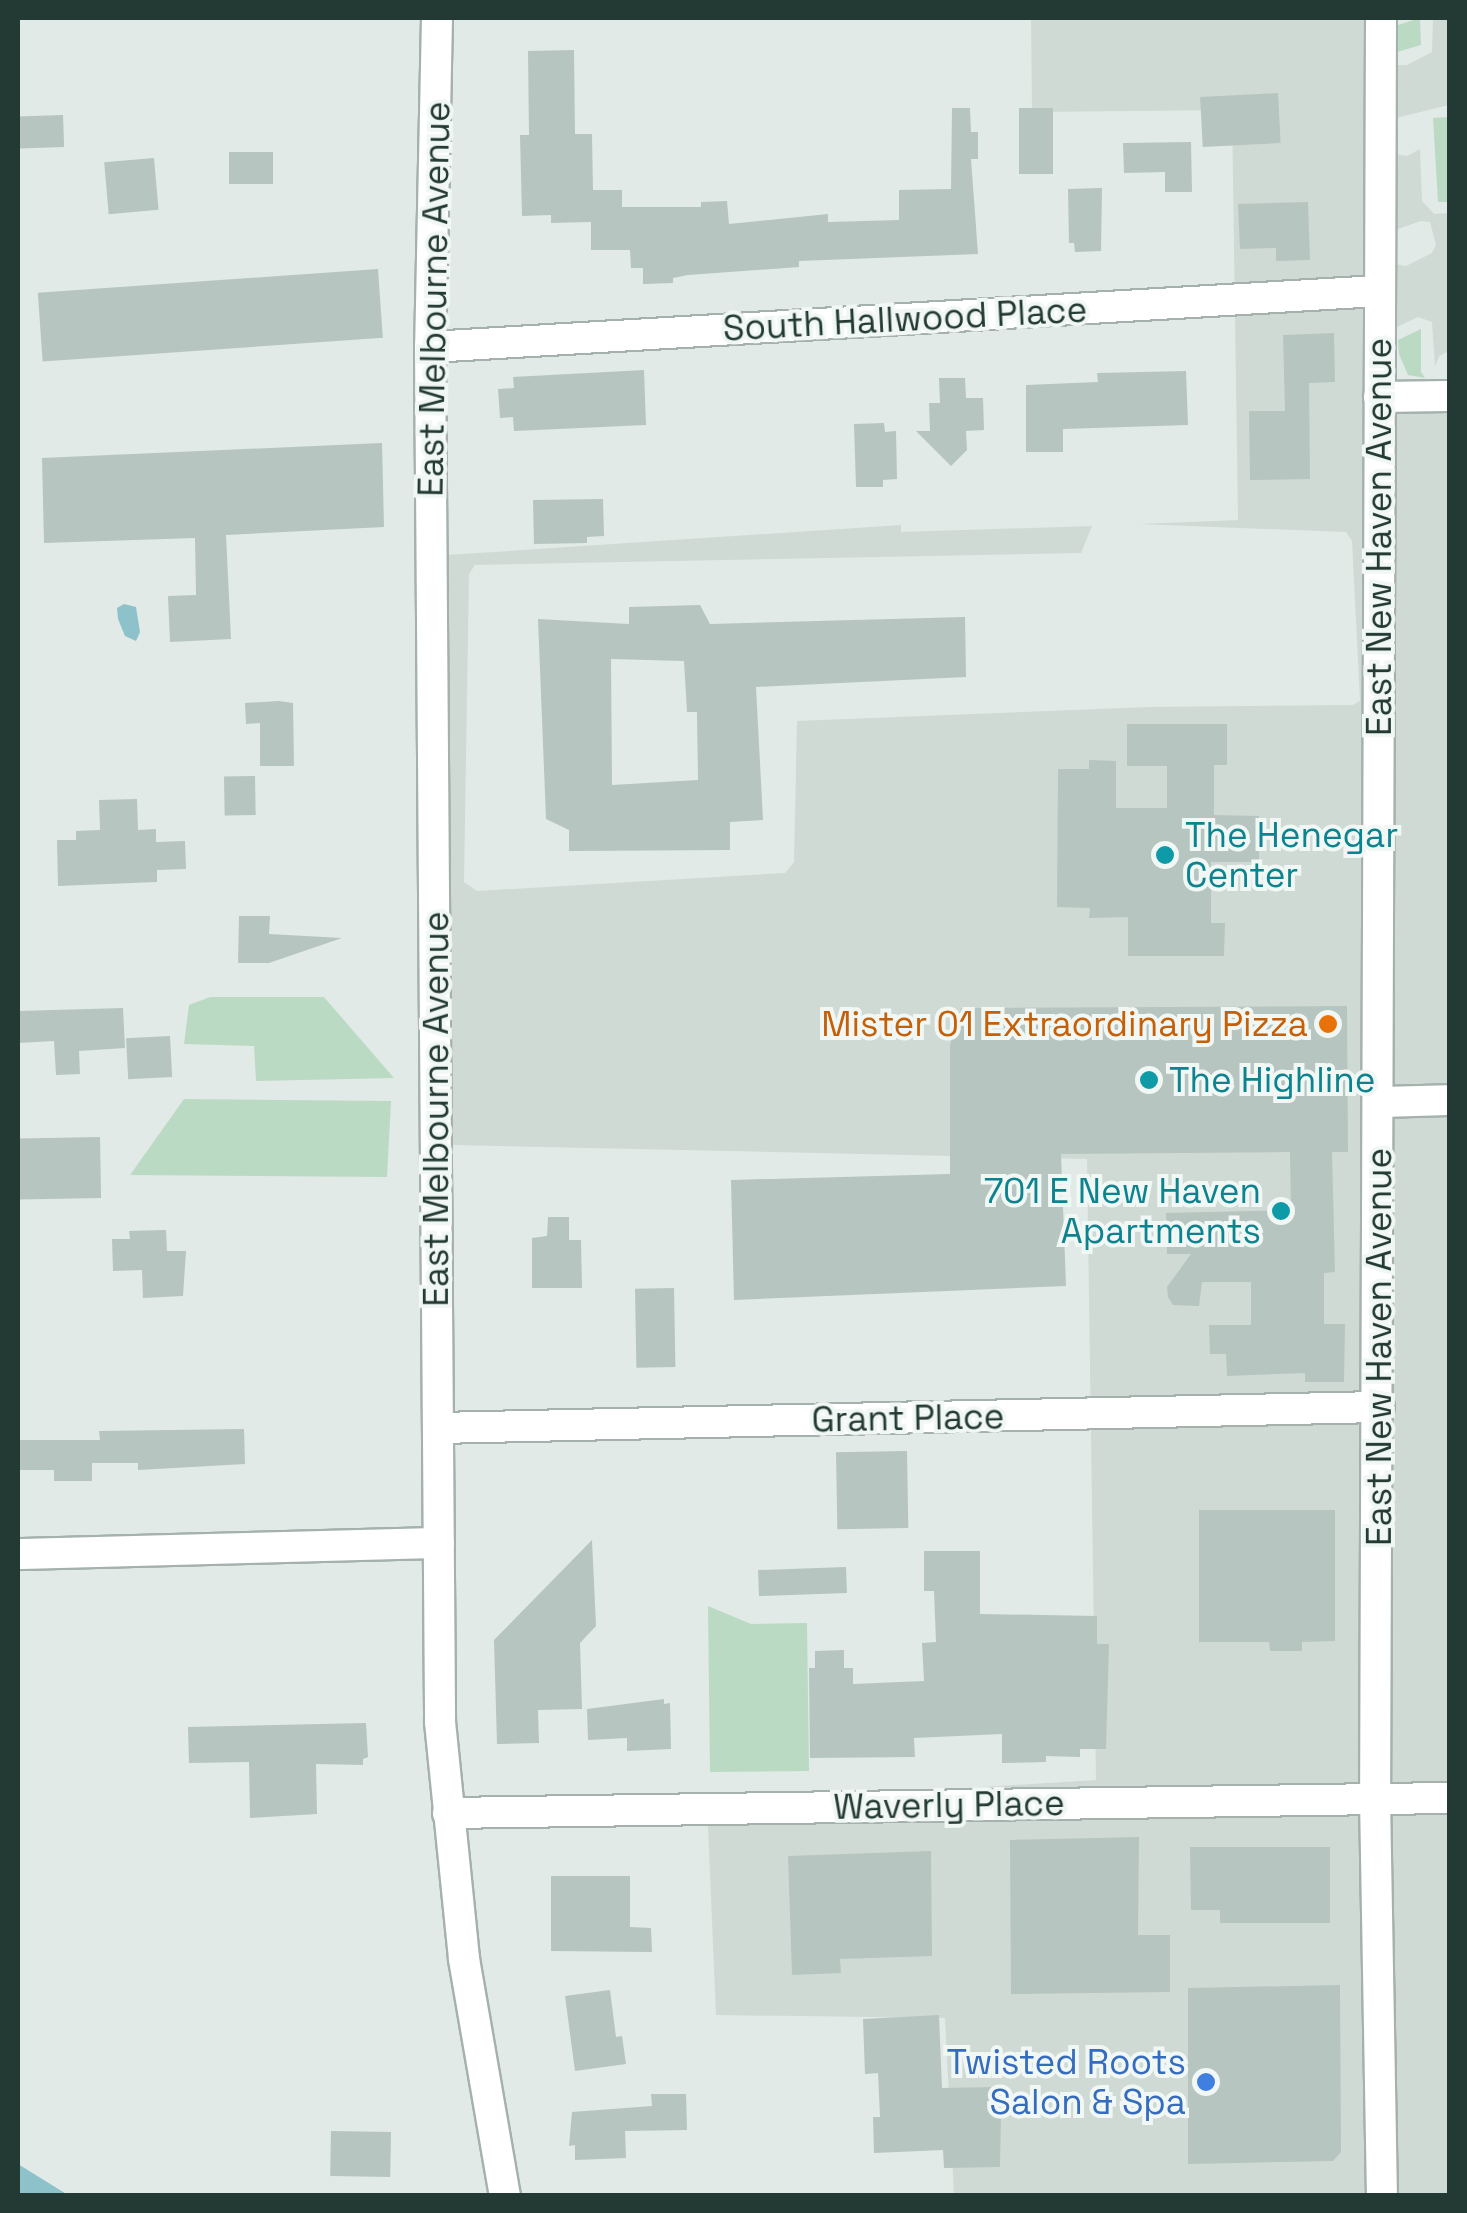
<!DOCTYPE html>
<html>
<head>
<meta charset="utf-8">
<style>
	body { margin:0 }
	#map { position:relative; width:1467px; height:2213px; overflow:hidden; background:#e1eae6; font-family:"Space Grotesk",sans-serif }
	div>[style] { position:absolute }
	.built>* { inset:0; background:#cfdad5 }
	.green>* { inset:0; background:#bbdac3 }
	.water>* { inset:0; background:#8dc2cb }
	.building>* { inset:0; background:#b6c5bf; transform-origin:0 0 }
	.roads { filter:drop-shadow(2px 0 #a4b1ad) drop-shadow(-2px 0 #a4b1ad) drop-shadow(0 2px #a4b1ad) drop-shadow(0 -2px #a4b1ad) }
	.minor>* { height:30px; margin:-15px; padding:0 15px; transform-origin:15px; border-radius:15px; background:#fff }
	.dots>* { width:28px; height:28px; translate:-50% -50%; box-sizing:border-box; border:5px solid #f1f7f4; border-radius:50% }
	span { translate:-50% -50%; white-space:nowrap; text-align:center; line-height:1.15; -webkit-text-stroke:8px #f1f7f4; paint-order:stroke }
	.street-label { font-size:35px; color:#233933 }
	.culture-label { font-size:35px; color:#0d838f }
	.left { translate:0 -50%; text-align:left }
	.right { translate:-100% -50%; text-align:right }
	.food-label { font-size:35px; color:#c56008 }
	.shop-label { font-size:35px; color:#366cbe }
	.frame { position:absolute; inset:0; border:20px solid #233933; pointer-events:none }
</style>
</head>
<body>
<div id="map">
	<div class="built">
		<div style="clip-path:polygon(1031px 18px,1365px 18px,1360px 1798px,1367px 2195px,954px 2195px,945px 2018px,716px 2015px,707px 1804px,1096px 1780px,1087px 1159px,453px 1145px,448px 555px,901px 525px,901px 532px,1092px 526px,1081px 553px,475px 565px,469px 574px,464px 882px,477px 891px,785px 873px,794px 862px,797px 721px,1149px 707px,1353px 705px,1360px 701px,1352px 541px,1346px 532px,1139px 524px,1238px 520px,1232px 110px,1032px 112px)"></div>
		<div style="clip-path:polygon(1433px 18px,1449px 18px,1449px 105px,1396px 118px,1396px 65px,1407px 65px,1432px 52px)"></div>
		<div style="clip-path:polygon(1420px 149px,1422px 201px,1434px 214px,1449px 213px,1449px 351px,1439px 356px,1435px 367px,1432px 322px,1418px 317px,1395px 328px,1395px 264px,1406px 266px,1432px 253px,1436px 245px,1430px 222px,1421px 221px,1395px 230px,1396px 154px,1407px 156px)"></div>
		<div style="clip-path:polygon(1395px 379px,1450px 396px,1449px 2196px,1398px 2195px,1391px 1798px)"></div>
	</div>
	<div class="green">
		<div style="clip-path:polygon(1420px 18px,1421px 45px,1397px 52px,1398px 25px)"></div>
		<div style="clip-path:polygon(1449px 117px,1449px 202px,1438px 202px,1433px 118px)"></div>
		<div style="clip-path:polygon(1421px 329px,1421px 372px,1425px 378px,1408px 375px,1399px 354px,1398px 340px)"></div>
		<div style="clip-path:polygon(210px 997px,324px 997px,394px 1078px,256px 1081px,254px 1046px,184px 1044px,189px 1005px)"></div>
		<div style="clip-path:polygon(184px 1099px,391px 1101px,387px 1177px,130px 1175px)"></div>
		<div style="clip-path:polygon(708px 1606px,751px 1624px,807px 1623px,809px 1771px,710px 1772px)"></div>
	</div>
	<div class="water">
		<div style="clip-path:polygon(124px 604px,136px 607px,140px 632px,136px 641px,125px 636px,118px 619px,117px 608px)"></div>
		<div style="clip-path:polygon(18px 2164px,68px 2195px,18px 2195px)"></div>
	</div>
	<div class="building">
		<div style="clip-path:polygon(574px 50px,575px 134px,592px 134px,593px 190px,622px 190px,622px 207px,701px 207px,701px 202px,727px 201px,729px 224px,828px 214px,828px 222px,899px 220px,899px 190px,951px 189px,952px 108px,970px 108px,971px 132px,978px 132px,978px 159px,971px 159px,978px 254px,799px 261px,799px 267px,688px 275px,673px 278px,673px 283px,643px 284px,643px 268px,631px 268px,630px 250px,591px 250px,591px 222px,551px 223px,551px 215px,522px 216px,520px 135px,529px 135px,528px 51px)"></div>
		<div style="left:1278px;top:93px;width:50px;height:78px;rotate:87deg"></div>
		<div style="left:1019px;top:108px;width:34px;height:66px"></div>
		<div style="left:63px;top:115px;width:32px;height:45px;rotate:88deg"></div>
		<div style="clip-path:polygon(1191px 142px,1192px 192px,1165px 192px,1165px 172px,1124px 173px,1123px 143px)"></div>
		<div style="left:273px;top:152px;width:32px;height:44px;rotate:90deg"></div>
		<div style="left:154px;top:158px;width:52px;height:50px;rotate:85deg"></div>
		<div style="clip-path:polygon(1102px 188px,1101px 251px,1075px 252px,1074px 243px,1069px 243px,1068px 189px)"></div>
		<div style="clip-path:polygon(1308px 202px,1310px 260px,1276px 261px,1276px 248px,1240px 249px,1238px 204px)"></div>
		<div style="left:378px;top:269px;width:69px;height:341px;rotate:86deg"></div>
		<div style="clip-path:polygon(1334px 333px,1335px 382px,1309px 383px,1310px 479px,1250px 480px,1249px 411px,1285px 411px,1283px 335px)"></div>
		<div style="clip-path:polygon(644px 370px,646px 425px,514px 431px,513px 417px,500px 418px,498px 389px,514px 388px,513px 377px)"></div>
		<div style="clip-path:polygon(1186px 371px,1188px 425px,1063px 429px,1063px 452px,1026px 452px,1026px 385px,1098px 382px,1097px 373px)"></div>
		<div style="clip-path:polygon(939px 378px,965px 378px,966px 398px,983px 398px,984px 430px,966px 431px,967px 450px,951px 466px,916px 431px,930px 431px,929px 403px,940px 403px)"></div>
		<div style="clip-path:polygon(884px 423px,885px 432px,896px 431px,897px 479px,883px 480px,883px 487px,856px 487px,854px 424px)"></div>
		<div style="clip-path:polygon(382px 443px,384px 527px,226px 535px,231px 639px,170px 642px,168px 596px,196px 595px,195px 538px,44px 543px,42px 458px)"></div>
		<div style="clip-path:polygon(603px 499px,604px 536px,587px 537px,587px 543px,534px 544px,533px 500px)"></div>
		<div style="clip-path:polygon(evenodd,700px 605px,710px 624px,965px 617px,966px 677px,756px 687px,763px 820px,730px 822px,730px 850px,569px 851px,569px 830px,546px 819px,538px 619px,629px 624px,629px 607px,700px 605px,611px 659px,684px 661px,687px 712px,697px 712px,698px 780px,612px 785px,611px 659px)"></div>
		<div style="clip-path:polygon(279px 701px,293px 703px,294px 766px,260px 766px,260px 723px,246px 724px,245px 703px)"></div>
		<div style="clip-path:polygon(1127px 724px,1227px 724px,1227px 765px,1214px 765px,1214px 815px,1259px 816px,1259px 862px,1211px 862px,1211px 923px,1225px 923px,1224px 956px,1128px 956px,1128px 917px,1089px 918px,1090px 908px,1057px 907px,1058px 769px,1089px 769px,1089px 760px,1116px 761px,1116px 808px,1167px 808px,1167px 766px,1127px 766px)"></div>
		<div style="left:255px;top:776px;width:39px;height:31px;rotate:89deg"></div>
		<div style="clip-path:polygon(137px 799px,138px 830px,156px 829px,156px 842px,185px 841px,186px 869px,157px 870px,157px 882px,58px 886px,57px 840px,76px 840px,76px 831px,100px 830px,99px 800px)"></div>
		<div style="clip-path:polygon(239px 916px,270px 916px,269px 934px,342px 938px,269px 963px,238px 963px)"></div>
		<div style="clip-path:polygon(1347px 1006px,1348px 1152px,1332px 1152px,1335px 1272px,1324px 1273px,1324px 1324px,1345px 1324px,1344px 1382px,1305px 1382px,1305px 1373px,1227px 1376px,1226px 1354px,1210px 1354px,1209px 1325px,1251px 1325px,1251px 1282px,1202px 1282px,1199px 1306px,1173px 1305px,1168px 1297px,1167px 1287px,1191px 1254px,1167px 1254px,1166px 1213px,1291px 1210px,1290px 1152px,1061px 1154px,1066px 1286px,734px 1300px,731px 1180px,950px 1174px,950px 1045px,961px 1008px)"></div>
		<div style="clip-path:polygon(123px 1008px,125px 1048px,79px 1051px,80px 1074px,56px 1075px,54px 1041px,18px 1043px,18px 1011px)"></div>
		<div style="left:170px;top:1036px;width:41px;height:44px;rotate:87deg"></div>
		<div style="left:100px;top:1137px;width:61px;height:82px;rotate:89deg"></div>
		<div style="clip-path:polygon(548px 1217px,569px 1217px,569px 1240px,581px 1240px,582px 1288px,532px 1288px,532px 1238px,547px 1236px)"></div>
		<div style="clip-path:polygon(166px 1230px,167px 1251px,186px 1251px,183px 1296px,143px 1298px,142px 1270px,113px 1271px,112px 1239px,130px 1239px,129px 1231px)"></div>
		<div style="left:674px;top:1288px;width:79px;height:39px;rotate:89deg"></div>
		<div style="clip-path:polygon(244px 1429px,245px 1464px,138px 1470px,138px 1463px,92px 1463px,92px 1481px,54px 1481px,54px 1470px,18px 1470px,18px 1440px,100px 1440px,99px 1431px)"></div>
		<div style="left:907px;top:1451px;width:77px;height:71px;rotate:89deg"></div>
		<div style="clip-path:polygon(1199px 1510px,1335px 1510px,1335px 1641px,1302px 1642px,1302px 1651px,1270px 1651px,1269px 1642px,1199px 1642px)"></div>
		<div style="clip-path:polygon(592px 1540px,596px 1626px,580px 1643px,582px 1709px,538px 1710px,539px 1743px,497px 1744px,494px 1640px)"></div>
		<div style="clip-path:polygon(924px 1551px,980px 1551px,980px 1614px,1097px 1616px,1097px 1644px,1109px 1644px,1106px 1749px,1080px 1749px,1080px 1757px,1046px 1756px,1046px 1762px,1002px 1763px,1002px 1734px,914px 1738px,915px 1757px,810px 1758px,809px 1668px,815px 1668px,815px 1651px,844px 1650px,844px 1668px,853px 1668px,853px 1684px,924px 1681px,922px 1643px,936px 1642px,934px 1591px,924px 1591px)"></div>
		<div style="left:846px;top:1567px;width:26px;height:88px;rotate:88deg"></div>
		<div style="clip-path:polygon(664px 1699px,664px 1704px,670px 1703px,671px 1749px,627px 1751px,627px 1738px,588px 1740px,587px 1709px)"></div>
		<div style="clip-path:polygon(366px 1723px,368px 1757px,363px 1759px,363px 1765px,316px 1764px,317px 1814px,250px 1818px,249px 1762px,189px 1763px,188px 1727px)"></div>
		<div style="clip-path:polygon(1139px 1837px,1138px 1935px,1170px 1935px,1170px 1992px,1011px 1994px,1010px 1840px)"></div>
		<div style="clip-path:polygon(1190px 1847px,1330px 1847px,1330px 1923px,1220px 1923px,1220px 1910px,1191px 1910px)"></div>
		<div style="clip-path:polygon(931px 1851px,932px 1956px,840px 1959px,841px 1973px,792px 1975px,788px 1856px)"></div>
		<div style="clip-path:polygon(551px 1876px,630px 1876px,630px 1927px,651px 1928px,652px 1952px,551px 1951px)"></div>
		<div style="clip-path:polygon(1340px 1985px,1341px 2152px,1333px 2161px,1188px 2164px,1188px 1988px)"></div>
		<div style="clip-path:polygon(610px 1990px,616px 2037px,622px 2036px,626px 2064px,575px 2071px,565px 1996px)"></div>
		<div style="clip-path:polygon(939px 2015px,942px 2088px,996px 2087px,997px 2114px,1001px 2114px,1000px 2167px,944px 2168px,943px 2150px,874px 2153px,873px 2117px,880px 2117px,878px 2073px,865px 2074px,863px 2019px)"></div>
		<div style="clip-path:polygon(651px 2094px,686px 2094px,687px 2130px,625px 2131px,626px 2158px,575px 2160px,575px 2145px,569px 2146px,572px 2112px,652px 2106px)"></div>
		<div style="left:331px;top:2131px;width:60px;height:45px;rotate:1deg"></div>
	</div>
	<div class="roads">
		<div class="minor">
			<div style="left:437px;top:18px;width:329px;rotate:91.2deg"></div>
			<div style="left:430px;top:347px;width:1375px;rotate:89.58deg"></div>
			<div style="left:440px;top:1722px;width:238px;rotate:84.2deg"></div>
			<div style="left:464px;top:1959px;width:241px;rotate:80.2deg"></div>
			<div style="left:1381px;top:18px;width:1780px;rotate:90.19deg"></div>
			<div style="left:1375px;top:1798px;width:398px;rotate:89deg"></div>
			<div style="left:430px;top:347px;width:951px;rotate:-3.38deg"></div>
			<div style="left:1379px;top:397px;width:71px;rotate:-0.8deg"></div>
			<div style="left:1380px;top:1102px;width:70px;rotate:-1.6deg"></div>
			<div style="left:438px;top:1428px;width:941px;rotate:-1.28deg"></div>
			<div style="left:18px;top:1554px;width:421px;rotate:-1.5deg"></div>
			<div style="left:448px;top:1813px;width:1002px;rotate:-0.86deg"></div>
		</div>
	</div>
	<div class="dots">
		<div style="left:1165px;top:855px;background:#0f9aa8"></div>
		<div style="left:1328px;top:1024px;background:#e8710a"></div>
		<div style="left:1149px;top:1080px;background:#0f9aa8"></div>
		<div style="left:1281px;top:1211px;background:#0f9aa8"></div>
		<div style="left:1206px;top:2082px;background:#3f7fe0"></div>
	</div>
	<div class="street-label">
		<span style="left:434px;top:299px;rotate:-89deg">East Melbourne Avenue</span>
		<span style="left:905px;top:319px;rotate:-3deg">South Hallwood Place</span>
		<span style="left:1379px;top:537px;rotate:-90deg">East New Haven Avenue</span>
		<span style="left:436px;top:1109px;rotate:-90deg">East Melbourne Avenue</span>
		<span style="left:1379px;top:1347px;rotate:-90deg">East New Haven Avenue</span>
		<span style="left:908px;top:1418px;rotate:-1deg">Grant Place</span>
		<span style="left:949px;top:1805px;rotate:-1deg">Waverly Place</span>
	</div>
	<div class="culture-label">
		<span class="left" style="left:1185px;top:855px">The Henegar<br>Center</span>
		<span class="left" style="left:1169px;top:1080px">The Highline</span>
		<span class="right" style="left:1261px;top:1211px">701 E New Haven<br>Apartments</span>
	</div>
	<div class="food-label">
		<span class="right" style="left:1308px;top:1024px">Mister 01 Extraordinary Pizza</span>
	</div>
	<div class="shop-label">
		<span class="right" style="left:1186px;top:2082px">Twisted Roots<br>Salon &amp; Spa</span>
	</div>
	<div class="frame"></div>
</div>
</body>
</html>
